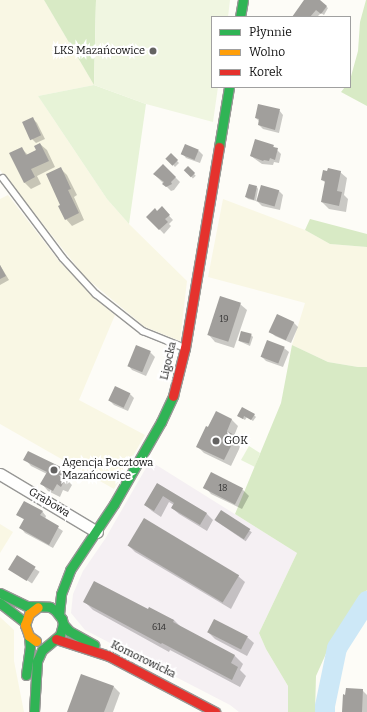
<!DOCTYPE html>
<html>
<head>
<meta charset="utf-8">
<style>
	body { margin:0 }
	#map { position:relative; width:367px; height:712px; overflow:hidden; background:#fdfcf7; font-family:Bitter,serif }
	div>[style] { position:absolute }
	.industrial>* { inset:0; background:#f5f0f3 }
	.farmland>* { inset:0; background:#f9f7e4 }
	.green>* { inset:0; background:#e7f3d7 }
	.forest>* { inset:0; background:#d8eac5 }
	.pitch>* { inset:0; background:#f0f6e1 }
	.shadow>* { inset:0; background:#0003; transform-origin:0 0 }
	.river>* { height:20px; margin:-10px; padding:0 10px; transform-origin:10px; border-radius:10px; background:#cde8f7 }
	.building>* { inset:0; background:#a19f9c; transform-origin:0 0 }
	.roads { filter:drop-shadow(1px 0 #979795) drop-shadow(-1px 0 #979795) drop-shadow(0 1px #979795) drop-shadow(0 -1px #979795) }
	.lane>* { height:5.5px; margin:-2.75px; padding:0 2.75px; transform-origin:2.75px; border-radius:2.75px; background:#fffffe }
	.street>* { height:11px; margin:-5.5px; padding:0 5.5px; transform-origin:5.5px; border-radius:5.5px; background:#fffffe }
	.fast>* { height:9px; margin:-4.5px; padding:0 4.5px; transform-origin:4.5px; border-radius:4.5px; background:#30b455 }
	.slow>* { height:9px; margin:-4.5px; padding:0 4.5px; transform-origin:4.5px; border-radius:4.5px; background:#ff9f0a }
	.jam>* { height:9px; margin:-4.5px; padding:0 4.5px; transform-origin:4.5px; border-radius:4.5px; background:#e5322d }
	.dots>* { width:11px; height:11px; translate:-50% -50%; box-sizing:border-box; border:2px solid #fff; border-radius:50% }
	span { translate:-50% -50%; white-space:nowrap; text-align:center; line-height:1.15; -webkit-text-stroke:4px #fff; paint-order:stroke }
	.number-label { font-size:9px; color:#353434 }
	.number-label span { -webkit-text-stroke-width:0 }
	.poi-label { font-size:11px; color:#111 }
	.right { translate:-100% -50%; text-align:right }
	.left { translate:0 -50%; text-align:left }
	.street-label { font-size:11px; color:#111 }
	.legend { position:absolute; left:211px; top:16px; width:140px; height:72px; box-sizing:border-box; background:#fff; border:1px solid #a0a0a0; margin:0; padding:5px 7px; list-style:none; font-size:12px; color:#111 }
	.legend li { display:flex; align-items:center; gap:8px; height:20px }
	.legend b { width:20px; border:1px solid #a0a0a0 }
</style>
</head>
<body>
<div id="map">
	<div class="industrial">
		<div style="clip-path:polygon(150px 461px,297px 553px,259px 633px,266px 649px,288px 686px,288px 712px,239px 712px,230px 705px,85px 630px,71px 613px,73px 594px,83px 571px,105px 539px)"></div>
	</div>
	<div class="farmland">
		<div style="clip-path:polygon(0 0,44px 0,94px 85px,38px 96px,107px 199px,129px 224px,187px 281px,180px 341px,145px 327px,85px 277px,0 170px)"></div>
		<div style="clip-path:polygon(8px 195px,59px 261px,93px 297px,115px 315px,79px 400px,145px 435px,114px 489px,0 424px,0 199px)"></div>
		<div style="clip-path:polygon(223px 199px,305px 230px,330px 244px,367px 247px,367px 367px,358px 367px,328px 362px,292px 345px,305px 303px,208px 277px)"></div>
		<div style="clip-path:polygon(0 524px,13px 532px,0 553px)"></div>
		<div style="clip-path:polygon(0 617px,14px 630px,14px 661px,24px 712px,0 712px)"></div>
	</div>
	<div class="green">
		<div style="clip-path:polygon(94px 85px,146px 104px,129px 224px,107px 199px,38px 96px)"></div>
		<div style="clip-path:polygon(249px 446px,260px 453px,255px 467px,241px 460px)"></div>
	</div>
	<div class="forest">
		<div style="clip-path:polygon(44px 0,96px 0,94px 85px)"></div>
		<div style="clip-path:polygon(366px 0,367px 0,367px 106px,341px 92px,345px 87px,350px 87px,350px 80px,358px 51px,360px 22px)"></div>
		<div style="clip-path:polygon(310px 219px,367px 234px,367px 247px,330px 244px,305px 230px)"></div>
		<div style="clip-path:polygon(292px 345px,328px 362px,358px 367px,367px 367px,367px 590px,333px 638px,316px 676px,315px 712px,288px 712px,288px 686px,266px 649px,259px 633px,297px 553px,235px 514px,281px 403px)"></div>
	</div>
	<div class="pitch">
		<div style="clip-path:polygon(96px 0,230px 0,228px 17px,212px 17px,212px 87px,218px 87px,213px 122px,146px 104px,94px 85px)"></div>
	</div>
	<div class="shadow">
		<div style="clip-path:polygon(305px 0,318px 0,328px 8px,324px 15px,321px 13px,317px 17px,293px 17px)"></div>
		<div style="clip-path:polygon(279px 110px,283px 115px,279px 133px,263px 129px,259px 125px,259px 121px,256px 118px)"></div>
		<div style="clip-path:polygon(32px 118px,37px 123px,45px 139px,36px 143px,32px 139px)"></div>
		<div style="clip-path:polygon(40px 144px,47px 150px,55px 167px,37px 176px,41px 184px,31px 189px,24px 182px,22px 149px,28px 155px,37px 151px)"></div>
		<div style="clip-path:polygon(273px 146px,281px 154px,279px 163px,274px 162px,273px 165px,262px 164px,251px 156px)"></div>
		<div style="clip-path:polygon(199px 151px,203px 155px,200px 163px,186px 158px,182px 153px)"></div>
		<div style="clip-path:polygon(171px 155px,179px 163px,175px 167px,167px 158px)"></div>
		<div style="clip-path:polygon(163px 165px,180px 182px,174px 190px,171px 191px,154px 174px)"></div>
		<div style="clip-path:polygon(60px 168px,67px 175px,77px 195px,74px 197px,84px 220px,72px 226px,66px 219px,62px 206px)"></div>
		<div style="left:188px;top:168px;width:11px;height:4px;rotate:45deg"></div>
		<div style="clip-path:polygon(340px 172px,347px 178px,344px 195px,348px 199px,346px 212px,329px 209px,322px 202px,326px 183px,322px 180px)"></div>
		<div style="clip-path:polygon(262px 186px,279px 191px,283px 195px,280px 210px,262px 206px,258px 202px)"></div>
		<div style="clip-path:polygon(257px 187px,258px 189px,256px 201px,248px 199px,246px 197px)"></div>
		<div style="clip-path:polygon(162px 208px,173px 220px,169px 224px,171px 226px,164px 234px,148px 217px)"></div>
		<div style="clip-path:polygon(0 265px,9px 280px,0 285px)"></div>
		<div style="clip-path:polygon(240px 304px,247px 310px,234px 348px,215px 342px,209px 335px)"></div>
		<div style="clip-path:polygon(277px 315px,294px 323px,298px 327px,291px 343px,275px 336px,270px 331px)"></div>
		<div style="clip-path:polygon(251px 335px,253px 337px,250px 346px,239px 341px)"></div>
		<div style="clip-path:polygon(284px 348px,289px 352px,283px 367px,266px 361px,262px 357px)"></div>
		<div style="clip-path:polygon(150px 352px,155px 357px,146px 376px,132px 370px,128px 365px)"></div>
		<div style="clip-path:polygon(116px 388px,130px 394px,134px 398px,128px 411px,114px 405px,110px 401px)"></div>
		<div style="clip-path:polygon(216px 413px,232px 420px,238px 426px,234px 436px,242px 443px,231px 466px,204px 453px,197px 446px)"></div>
		<div style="clip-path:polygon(254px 415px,256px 417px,253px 421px,247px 417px,245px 420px,238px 416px)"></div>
		<div style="clip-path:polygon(25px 459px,64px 470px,71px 476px,68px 481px,72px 485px,68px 492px,63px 490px,60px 497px,48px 491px,42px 484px,47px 474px,31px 466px)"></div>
		<div style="clip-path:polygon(157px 484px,207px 514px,213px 520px,207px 531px,179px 514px,172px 508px,174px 505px,169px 502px,161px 517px,152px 511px,145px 505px)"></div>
		<div style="clip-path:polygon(205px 487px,242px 489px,249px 496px,242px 509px,211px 494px)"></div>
		<div style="clip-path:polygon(42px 511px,46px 516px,45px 519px,63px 531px,53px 548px,25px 533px,21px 528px,25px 520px,17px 515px)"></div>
		<div style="left:222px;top:512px;width:36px;height:11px;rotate:34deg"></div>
		<div style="clip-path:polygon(129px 546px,238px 576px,245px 582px,231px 609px,135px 552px)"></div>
		<div style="left:17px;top:557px;width:27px;height:14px;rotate:33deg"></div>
		<div style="clip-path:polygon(84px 601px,148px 610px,174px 620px,181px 627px,235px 656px,243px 664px,240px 670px,246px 676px,240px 687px,170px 650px,169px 652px,93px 610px)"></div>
		<div style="clip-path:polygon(208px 632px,247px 637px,254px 643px,247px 656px,215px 639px)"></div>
		<div style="clip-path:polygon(114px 687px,120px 693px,113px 712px,68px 712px)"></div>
		<div style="clip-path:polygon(362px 690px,367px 695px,367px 712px,343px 712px,346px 696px)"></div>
	</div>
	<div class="river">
		<div style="left:325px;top:712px;width:6px;rotate:-90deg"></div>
		<div style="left:325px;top:706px;width:59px;rotate:-78.3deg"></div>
		<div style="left:337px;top:648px;width:56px;rotate:-57.4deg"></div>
	</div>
	<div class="building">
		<div style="clip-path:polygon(304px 0,320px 0,327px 6px,321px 14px,316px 10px,310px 17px,292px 17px)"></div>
		<div style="clip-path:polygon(258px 104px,280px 109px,275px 130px,258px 125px,259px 119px,255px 118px)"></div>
		<div style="left:33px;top:117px;width:20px;height:12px;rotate:66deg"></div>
		<div style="clip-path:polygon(255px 139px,274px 145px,273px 147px,278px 148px,275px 160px,270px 158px,269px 161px,264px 160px,263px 161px,250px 156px)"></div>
		<div style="clip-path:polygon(40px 143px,49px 161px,31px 169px,35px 177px,24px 183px,9px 153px,22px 147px,26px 155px,36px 150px,34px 146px)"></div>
		<div style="left:185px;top:144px;width:15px;height:11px;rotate:23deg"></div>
		<div style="left:171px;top:153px;width:10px;height:8px;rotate:45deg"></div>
		<div style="clip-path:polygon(163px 164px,176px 177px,171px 182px,172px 184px,166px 187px,162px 184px,164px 182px,153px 174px)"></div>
		<div style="left:188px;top:166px;width:10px;height:6px;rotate:45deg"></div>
		<div style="clip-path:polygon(61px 167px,71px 189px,68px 190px,79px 213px,65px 220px,58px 206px,60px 205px,46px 174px)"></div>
		<div style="clip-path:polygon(328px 168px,341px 171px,337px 191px,342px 192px,339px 206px,321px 202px,325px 181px,321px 180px,323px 170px,327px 171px)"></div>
		<div style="clip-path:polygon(249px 184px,257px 186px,254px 200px,245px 197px)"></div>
		<div style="left:261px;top:185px;width:19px;height:17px;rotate:16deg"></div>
		<div style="clip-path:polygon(162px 206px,170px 215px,165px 219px,168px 222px,159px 230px,146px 217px,155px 208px,157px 211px)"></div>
		<div style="clip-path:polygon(0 265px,6px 276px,0 279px)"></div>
		<div style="left:220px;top:296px;width:22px;height:41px;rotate:18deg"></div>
		<div style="left:277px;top:314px;width:19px;height:20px;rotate:25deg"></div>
		<div style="left:241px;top:331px;width:11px;height:10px;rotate:15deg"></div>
		<div style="left:267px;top:340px;width:19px;height:18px;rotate:21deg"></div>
		<div style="left:136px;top:345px;width:16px;height:23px;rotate:22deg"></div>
		<div style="left:115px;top:386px;width:17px;height:16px;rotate:25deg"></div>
		<div style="clip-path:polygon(242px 407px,255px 414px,251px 420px,244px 416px,243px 419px,237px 416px)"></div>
		<div style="clip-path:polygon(216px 411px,232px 419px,227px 431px,236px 436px,224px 460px,196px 447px,206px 426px,208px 427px)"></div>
		<div style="clip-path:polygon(28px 451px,65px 469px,62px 475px,66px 477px,61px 487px,57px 484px,53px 491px,40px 484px,47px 472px,23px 460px)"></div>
		<div style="left:211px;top:472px;width:36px;height:18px;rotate:27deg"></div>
		<div style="clip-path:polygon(157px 483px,207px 513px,200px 525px,171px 508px,174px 503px,163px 496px,154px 511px,144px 505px)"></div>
		<div style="clip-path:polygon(24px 501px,43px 511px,40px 515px,59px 526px,49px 545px,19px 528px,24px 519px,16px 515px)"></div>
		<div style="left:221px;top:510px;width:35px;height:12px;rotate:33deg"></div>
		<div style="left:144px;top:518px;width:111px;height:32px;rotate:31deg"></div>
		<div style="left:17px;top:555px;width:22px;height:17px;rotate:32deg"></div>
		<div style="clip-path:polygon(94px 581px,148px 609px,149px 607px,174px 620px,173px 622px,235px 655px,231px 663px,238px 667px,232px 680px,162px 643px,161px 644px,83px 602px)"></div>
		<div style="left:214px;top:619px;width:38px;height:15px;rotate:27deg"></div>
		<div style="clip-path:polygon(81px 674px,114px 686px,104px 712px,67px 712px)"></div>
		<div style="clip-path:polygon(346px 688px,363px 689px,362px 712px,342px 712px,343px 694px,345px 695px)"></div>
	</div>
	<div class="roads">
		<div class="lane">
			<div style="left:3px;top:178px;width:100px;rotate:53.1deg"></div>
			<div style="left:63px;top:258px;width:49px;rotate:47.5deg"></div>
			<div style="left:96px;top:294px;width:60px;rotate:38.2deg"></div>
			<div style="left:143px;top:331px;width:45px;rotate:22deg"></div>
		</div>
		<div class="street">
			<div style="left:0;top:474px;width:113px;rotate:30.9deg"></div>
		</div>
		<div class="fast">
			<div style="left:240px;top:17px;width:17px;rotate:-80deg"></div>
			<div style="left:219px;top:147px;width:61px;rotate:-80.5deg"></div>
			<div style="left:0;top:593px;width:30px;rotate:26deg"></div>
			<div style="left:27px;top:606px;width:23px;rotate:2deg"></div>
			<div style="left:50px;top:607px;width:6px;rotate:31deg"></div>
			<div style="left:55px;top:610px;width:11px;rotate:52deg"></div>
			<div style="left:62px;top:619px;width:5px;rotate:79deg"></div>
			<div style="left:63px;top:624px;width:11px;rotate:105deg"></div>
			<div style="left:60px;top:635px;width:23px;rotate:140deg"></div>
			<div style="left:42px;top:650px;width:12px;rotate:114deg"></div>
			<div style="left:37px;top:661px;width:51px;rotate:93.4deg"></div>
			<div style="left:0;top:603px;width:33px;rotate:38deg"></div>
			<div style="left:59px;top:614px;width:20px;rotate:-84deg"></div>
			<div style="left:61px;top:594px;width:26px;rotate:-69deg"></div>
			<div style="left:70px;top:570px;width:79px;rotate:-56.3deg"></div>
			<div style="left:114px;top:504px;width:95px;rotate:-60.2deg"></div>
			<div style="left:161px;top:422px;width:29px;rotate:-65deg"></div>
			<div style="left:63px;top:624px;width:9px;rotate:49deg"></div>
			<div style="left:69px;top:631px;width:29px;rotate:29deg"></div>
			<div style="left:26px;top:675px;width:28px;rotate:-82deg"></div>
			<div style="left:30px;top:647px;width:11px;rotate:-95deg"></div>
		</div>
		<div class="slow">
			<div style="left:36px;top:641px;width:9px;rotate:-144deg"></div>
			<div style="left:29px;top:636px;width:12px;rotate:-110deg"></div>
			<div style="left:25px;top:625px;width:12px;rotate:-70deg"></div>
			<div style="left:29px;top:614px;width:11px;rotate:-38deg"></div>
		</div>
		<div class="jam">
			<div style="left:173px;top:396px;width:49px;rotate:-76deg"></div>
			<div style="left:185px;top:348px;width:204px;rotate:-80.4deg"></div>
			<div style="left:56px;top:639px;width:56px;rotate:17.8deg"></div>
			<div style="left:109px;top:656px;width:120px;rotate:27.8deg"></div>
		</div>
	</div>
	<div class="dots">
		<div style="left:153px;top:51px;background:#646362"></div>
		<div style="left:216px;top:441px;background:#646362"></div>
		<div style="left:54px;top:470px;background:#646362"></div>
	</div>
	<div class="number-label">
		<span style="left:224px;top:319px">19</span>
		<span style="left:223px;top:488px">18</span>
		<span style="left:159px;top:627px">614</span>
	</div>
	<div class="poi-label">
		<span class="right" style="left:145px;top:51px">LKS Mazańcowice</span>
		<span class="left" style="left:224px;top:441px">GOK</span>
		<span class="left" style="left:62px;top:470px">Agencja Pocztowa<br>Mazańcowice</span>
	</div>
	<div class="street-label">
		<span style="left:169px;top:361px;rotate:-77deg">Ligocka</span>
		<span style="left:49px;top:503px;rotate:31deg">Grabowa</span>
		<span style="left:143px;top:660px;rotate:26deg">Komorowicka</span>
	</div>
	<ul class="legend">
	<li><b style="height:5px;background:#30b455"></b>Płynnie</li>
	<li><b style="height:5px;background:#ff9f0a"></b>Wolno</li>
	<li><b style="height:5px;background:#e5322d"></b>Korek</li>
	</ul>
</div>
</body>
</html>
